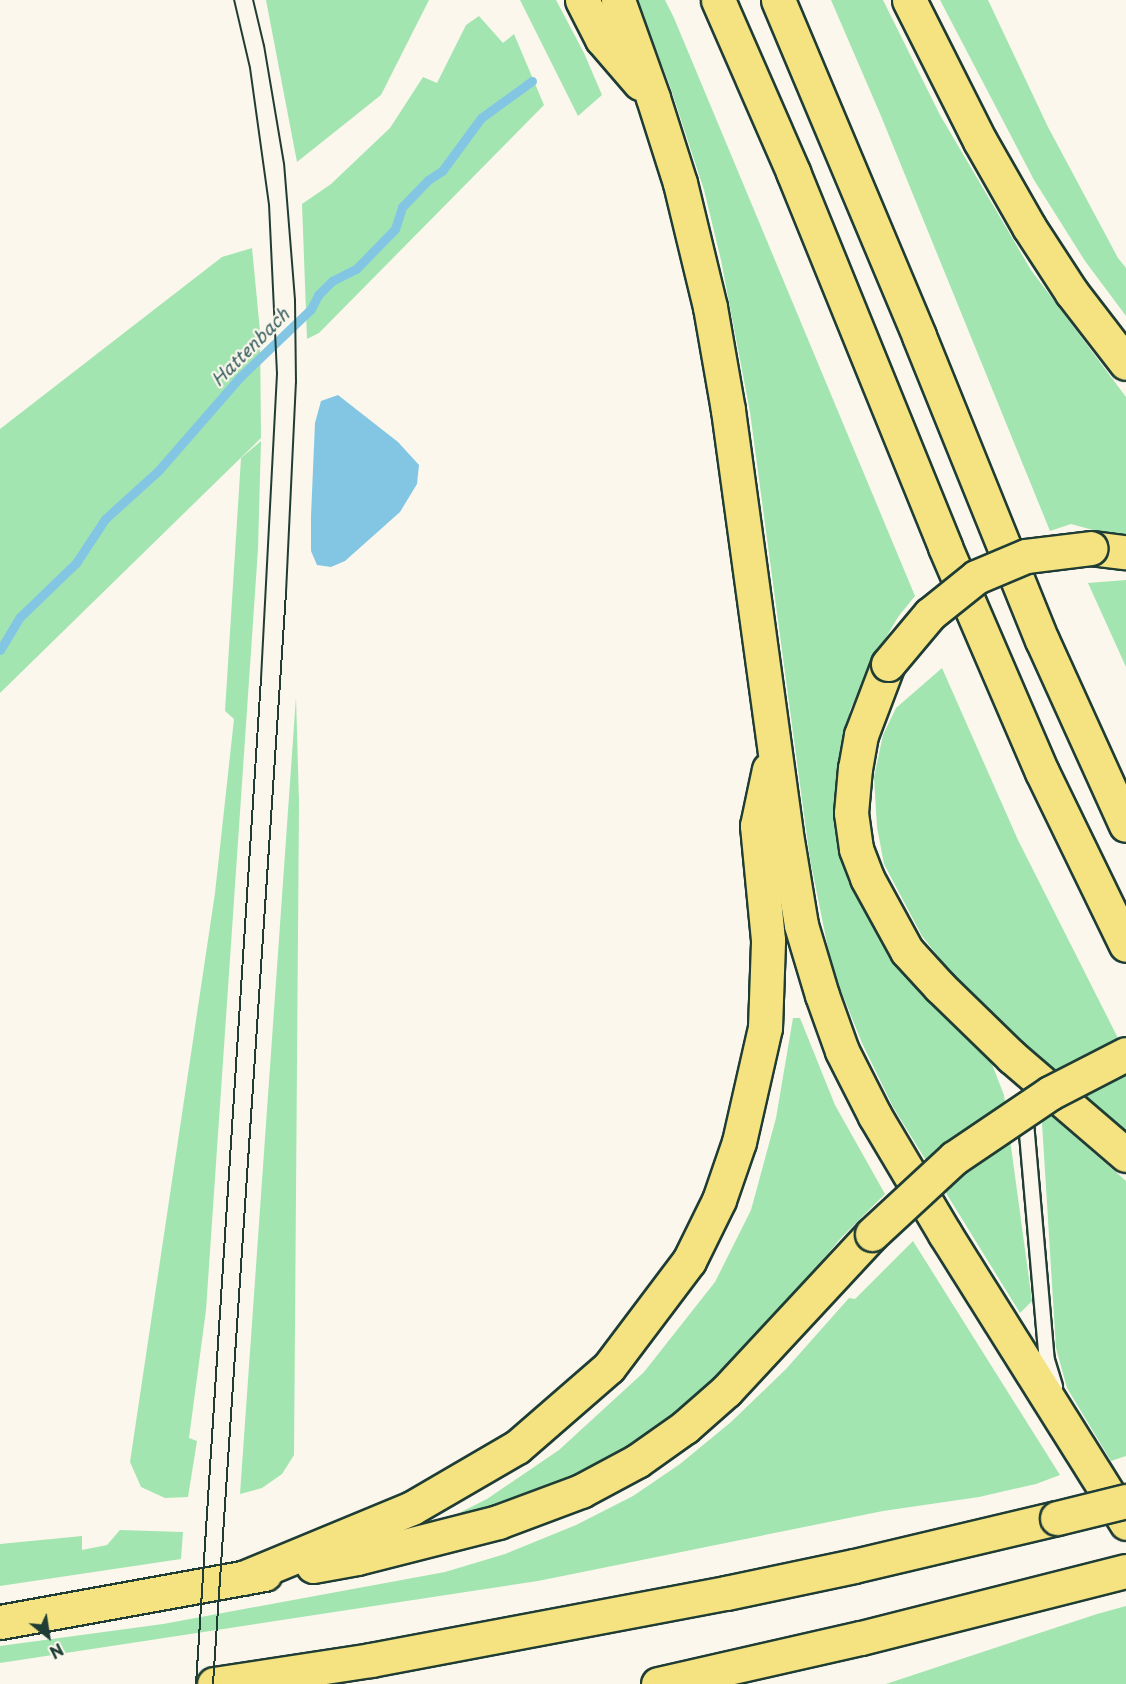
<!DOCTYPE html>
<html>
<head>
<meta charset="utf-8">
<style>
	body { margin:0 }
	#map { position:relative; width:1126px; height:1684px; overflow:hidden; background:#fbf7ec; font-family:"Playpen Sans",sans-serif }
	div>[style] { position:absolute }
	.green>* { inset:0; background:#a3e5b0 }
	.water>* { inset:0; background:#83c6e4 }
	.stream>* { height:9px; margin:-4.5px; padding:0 4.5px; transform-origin:4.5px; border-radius:4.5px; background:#83c6e4 }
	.roads { filter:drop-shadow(2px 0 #1f3d34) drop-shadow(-2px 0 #1f3d34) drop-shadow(0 2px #1f3d34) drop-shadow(0 -2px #1f3d34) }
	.service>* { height:14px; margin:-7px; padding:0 7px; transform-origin:7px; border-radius:7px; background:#fbf7ec }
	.trunk>* { height:33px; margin:-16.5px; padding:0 16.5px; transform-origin:16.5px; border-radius:16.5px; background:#f5e382 }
	.motorway>* { height:33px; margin:-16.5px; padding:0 16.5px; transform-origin:16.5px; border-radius:16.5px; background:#f5e382 }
	.tram>* { height:1.5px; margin:-0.75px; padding:0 0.75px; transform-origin:0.75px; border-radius:0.75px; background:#1f3d34 }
	.bridges { filter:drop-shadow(2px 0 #1f3d34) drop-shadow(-2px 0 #1f3d34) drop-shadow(0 2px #1f3d34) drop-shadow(0 -2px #1f3d34) }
	.motorway-bridge>* { height:33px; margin:-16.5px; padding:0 16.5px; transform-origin:16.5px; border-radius:16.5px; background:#f5e382 }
	span { translate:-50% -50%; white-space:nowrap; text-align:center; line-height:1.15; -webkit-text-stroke:4.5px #fbf7ec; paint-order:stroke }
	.water-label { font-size:18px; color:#385f60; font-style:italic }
	.north { position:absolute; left:18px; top:1606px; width:60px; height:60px; -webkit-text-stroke:4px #fbf7ec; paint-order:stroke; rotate:150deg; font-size:16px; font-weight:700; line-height:24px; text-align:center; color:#1f3d34 }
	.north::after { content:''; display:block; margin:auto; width:21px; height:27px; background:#1f3d34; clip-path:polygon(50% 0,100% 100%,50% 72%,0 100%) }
</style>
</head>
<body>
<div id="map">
	<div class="green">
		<div style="clip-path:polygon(266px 0,429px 0,381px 95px,297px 162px)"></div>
		<div style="clip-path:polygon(520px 0,556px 0,584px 53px,602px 95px,578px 116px)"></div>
		<div style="clip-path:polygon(637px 0,665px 0,674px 18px,915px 596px,898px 617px,877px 653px,850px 710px,836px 786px,839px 834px,848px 881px,896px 963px,945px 1018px,990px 1059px,1004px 1095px,1032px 1301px,1020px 1313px,893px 1107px,862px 1043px,832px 968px,810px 859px,750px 412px,721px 260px,704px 190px,670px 86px)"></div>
		<div style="clip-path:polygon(831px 0,883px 0,940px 115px,1031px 270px,1126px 397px,1126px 539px,1071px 524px,1050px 531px,881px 116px)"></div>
		<div style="clip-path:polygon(940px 0,988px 0,1048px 127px,1118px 258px,1126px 268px,1126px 316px,1085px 261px,1034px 180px)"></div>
		<div style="clip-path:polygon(479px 16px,503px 43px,514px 34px,544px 105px,319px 333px,307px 339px,302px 204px,331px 184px,390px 128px,423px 77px,437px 83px,466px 25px)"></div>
		<div style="clip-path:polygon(252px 248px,260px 331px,261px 438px,0 693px,0 429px,222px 257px)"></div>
		<div style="clip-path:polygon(261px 441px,258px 549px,206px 1310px,189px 1438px,197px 1441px,188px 1497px,165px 1498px,141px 1487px,130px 1462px,215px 893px,234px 719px,225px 711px,241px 458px)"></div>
		<div style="clip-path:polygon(1126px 580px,1126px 667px,1088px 583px)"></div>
		<div style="clip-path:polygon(942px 668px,1018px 840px,1126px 1054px,1126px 1136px,1035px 1060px,967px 993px,922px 936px,884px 864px,877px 827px,874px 777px,883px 735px,896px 708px)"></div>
		<div style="clip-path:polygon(296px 697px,299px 803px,294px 1455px,282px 1474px,262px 1488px,240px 1494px)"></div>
		<div style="clip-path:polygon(793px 1018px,800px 1018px,835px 1105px,885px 1194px,840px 1239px,754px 1342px,691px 1402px,634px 1445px,526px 1502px,431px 1527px,487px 1499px,559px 1450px,644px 1372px,715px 1282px,751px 1210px,776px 1118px)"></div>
		<div style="clip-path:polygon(1041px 1107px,1126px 1181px,1126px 1456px,1111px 1461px,1067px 1388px,1056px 1348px)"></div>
		<div style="clip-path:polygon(913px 1241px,1060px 1475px,1036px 1484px,979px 1497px,883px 1511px,538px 1581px,0 1663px,0 1646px,163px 1624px,445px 1572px,505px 1554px,576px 1525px,633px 1496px,680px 1464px,731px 1422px,786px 1369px,849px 1298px,855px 1299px)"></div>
		<div style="clip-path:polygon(120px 1530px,183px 1532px,181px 1559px,0 1586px,0 1544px,82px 1536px,82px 1550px,107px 1545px)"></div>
		<div style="clip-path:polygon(1126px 1606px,1126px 1684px,886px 1684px,1097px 1614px)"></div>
	</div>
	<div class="water">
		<div style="clip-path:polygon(338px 395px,398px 442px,419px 465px,417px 484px,400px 512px,345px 561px,331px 567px,317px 565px,311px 551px,311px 516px,315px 423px,321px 401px)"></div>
	</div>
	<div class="stream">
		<div style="left:0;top:650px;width:39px;rotate:-59deg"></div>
		<div style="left:20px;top:617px;width:78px;rotate:-44deg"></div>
		<div style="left:76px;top:563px;width:53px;rotate:-56.6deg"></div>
		<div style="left:105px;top:519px;width:72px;rotate:-42.2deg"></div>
		<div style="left:158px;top:471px;width:125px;rotate:-48.9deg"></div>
		<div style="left:240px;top:377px;width:98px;rotate:-43.8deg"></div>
		<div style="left:311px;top:309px;width:16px;rotate:-63deg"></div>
		<div style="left:318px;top:295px;width:20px;rotate:-45deg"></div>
		<div style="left:332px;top:281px;width:27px;rotate:-27deg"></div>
		<div style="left:356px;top:269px;width:56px;rotate:-45.7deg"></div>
		<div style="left:395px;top:229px;width:23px;rotate:-72deg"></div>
		<div style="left:402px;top:207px;width:37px;rotate:-46deg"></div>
		<div style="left:428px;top:180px;width:17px;rotate:-33deg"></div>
		<div style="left:442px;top:171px;width:66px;rotate:-53.7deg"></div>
		<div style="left:481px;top:118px;width:63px;rotate:-36deg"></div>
	</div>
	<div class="roads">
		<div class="service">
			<div style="left:1025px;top:1111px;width:250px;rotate:85deg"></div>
			<div style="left:1047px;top:1360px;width:28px;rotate:73deg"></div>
		</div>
		<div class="trunk">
			<div style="left:718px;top:0;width:188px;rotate:66.4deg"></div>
			<div style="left:793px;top:172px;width:405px;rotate:67.9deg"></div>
			<div style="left:945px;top:547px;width:245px;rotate:66.7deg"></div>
			<div style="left:1042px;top:772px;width:192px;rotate:64.1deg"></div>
			<div style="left:778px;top:0;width:364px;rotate:67.2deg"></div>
			<div style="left:919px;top:336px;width:328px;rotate:68deg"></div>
			<div style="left:1042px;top:640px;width:203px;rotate:65.6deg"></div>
		</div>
		<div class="motorway">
			<div style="left:582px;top:0;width:44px;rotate:62.9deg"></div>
			<div style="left:602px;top:39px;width:58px;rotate:49.2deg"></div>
			<div style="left:618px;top:0;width:104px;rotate:70.3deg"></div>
			<div style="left:653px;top:98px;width:89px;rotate:72.4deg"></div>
			<div style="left:680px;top:183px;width:128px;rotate:76.4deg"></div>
			<div style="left:710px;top:307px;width:105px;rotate:80.1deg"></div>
			<div style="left:728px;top:410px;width:422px;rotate:82.2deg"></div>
			<div style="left:785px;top:828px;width:98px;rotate:80.6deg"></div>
			<div style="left:801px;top:925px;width:73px;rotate:73.3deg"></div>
			<div style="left:822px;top:995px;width:59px;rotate:70.3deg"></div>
			<div style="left:842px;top:1051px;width:73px;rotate:63.1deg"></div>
			<div style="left:875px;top:1116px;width:137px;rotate:59.3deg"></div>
			<div style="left:945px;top:1234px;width:341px;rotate:57.9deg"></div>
			<div style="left:909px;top:0;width:158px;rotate:63.3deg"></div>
			<div style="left:980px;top:141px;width:99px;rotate:60.3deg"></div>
			<div style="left:1029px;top:227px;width:79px;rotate:56.9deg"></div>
			<div style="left:1072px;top:293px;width:88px;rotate:52.4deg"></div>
			<div style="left:1091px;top:548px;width:35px;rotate:7deg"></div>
			<div style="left:888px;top:664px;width:76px;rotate:110.8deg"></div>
			<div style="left:861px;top:735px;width:34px;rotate:100deg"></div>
			<div style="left:855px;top:768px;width:45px;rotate:95.1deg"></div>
			<div style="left:851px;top:813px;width:36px;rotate:82deg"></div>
			<div style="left:856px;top:849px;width:31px;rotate:69deg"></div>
			<div style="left:867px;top:878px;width:83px;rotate:61.3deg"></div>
			<div style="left:907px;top:951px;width:49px;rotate:47.5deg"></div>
			<div style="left:940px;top:987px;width:100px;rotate:44.2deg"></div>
			<div style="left:1012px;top:1057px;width:150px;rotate:40.7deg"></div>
			<div style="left:313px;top:1566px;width:45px;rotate:-10.3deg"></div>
			<div style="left:357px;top:1558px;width:146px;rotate:-14.3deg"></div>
			<div style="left:498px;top:1522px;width:89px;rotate:-20.5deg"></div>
			<div style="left:581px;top:1491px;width:64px;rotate:-28.2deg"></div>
			<div style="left:637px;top:1461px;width:59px;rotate:-35.3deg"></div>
			<div style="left:685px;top:1427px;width:55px;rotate:-41.3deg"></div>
			<div style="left:726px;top:1391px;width:214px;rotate:-47.1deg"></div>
			<div style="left:243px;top:1578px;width:183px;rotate:-22.5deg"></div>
			<div style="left:412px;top:1508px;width:121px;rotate:-30.2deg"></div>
			<div style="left:517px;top:1447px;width:122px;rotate:-41deg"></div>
			<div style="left:609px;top:1367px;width:133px;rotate:-53deg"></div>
			<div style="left:689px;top:1261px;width:68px;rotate:-63.8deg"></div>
			<div style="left:719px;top:1200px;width:61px;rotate:-71deg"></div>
			<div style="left:739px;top:1142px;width:117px;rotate:-77.2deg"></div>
			<div style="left:765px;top:1028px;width:88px;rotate:-88deg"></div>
			<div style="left:768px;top:940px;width:115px;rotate:-95.5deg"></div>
			<div style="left:757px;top:826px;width:58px;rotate:-78.1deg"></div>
			<div style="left:0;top:1622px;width:269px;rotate:-10.3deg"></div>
			<div style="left:214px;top:1684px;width:159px;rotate:-8.7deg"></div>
			<div style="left:371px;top:1660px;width:361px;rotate:-10.7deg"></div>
			<div style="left:726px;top:1593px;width:131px;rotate:-11.9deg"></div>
			<div style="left:854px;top:1566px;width:209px;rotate:-13.3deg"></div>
			<div style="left:658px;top:1684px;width:208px;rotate:-12.8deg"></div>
			<div style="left:861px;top:1638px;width:273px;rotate:-14.2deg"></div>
		</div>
	</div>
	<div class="tram">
		<div style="left:196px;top:1684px;width:1007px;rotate:-86.3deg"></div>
		<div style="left:261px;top:679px;width:305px;rotate:-87deg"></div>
		<div style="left:277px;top:374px;width:169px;rotate:-92.7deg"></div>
		<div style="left:269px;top:205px;width:138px;rotate:-97.9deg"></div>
		<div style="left:250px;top:68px;width:70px;rotate:-103.2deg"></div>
		<div style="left:213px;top:1684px;width:1093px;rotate:-86.17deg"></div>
		<div style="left:286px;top:593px;width:210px;rotate:-87.3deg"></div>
		<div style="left:296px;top:383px;width:83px;rotate:-90.7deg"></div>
		<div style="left:295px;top:300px;width:136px;rotate:-94.6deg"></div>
		<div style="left:284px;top:164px;width:120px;rotate:-99.6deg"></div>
		<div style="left:264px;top:46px;width:47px;rotate:-103.4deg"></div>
	</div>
	<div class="bridges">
		<div class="motorway-bridge">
			<div style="left:888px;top:664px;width:65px;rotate:-50deg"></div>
			<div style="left:930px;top:614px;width:59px;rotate:-38.8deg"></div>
			<div style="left:976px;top:577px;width:54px;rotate:-22.8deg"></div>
			<div style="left:1026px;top:556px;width:65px;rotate:-7deg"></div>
			<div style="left:872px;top:1234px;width:112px;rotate:-42.8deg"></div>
			<div style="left:954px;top:1158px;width:116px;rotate:-34.1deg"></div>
			<div style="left:1050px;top:1093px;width:85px;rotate:-27.2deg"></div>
			<div style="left:1057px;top:1518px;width:71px;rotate:-13.8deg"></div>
		</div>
	</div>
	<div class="water-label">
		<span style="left:250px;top:347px;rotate:-45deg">Hattenbach</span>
	</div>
	<div class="north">N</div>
</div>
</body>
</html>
